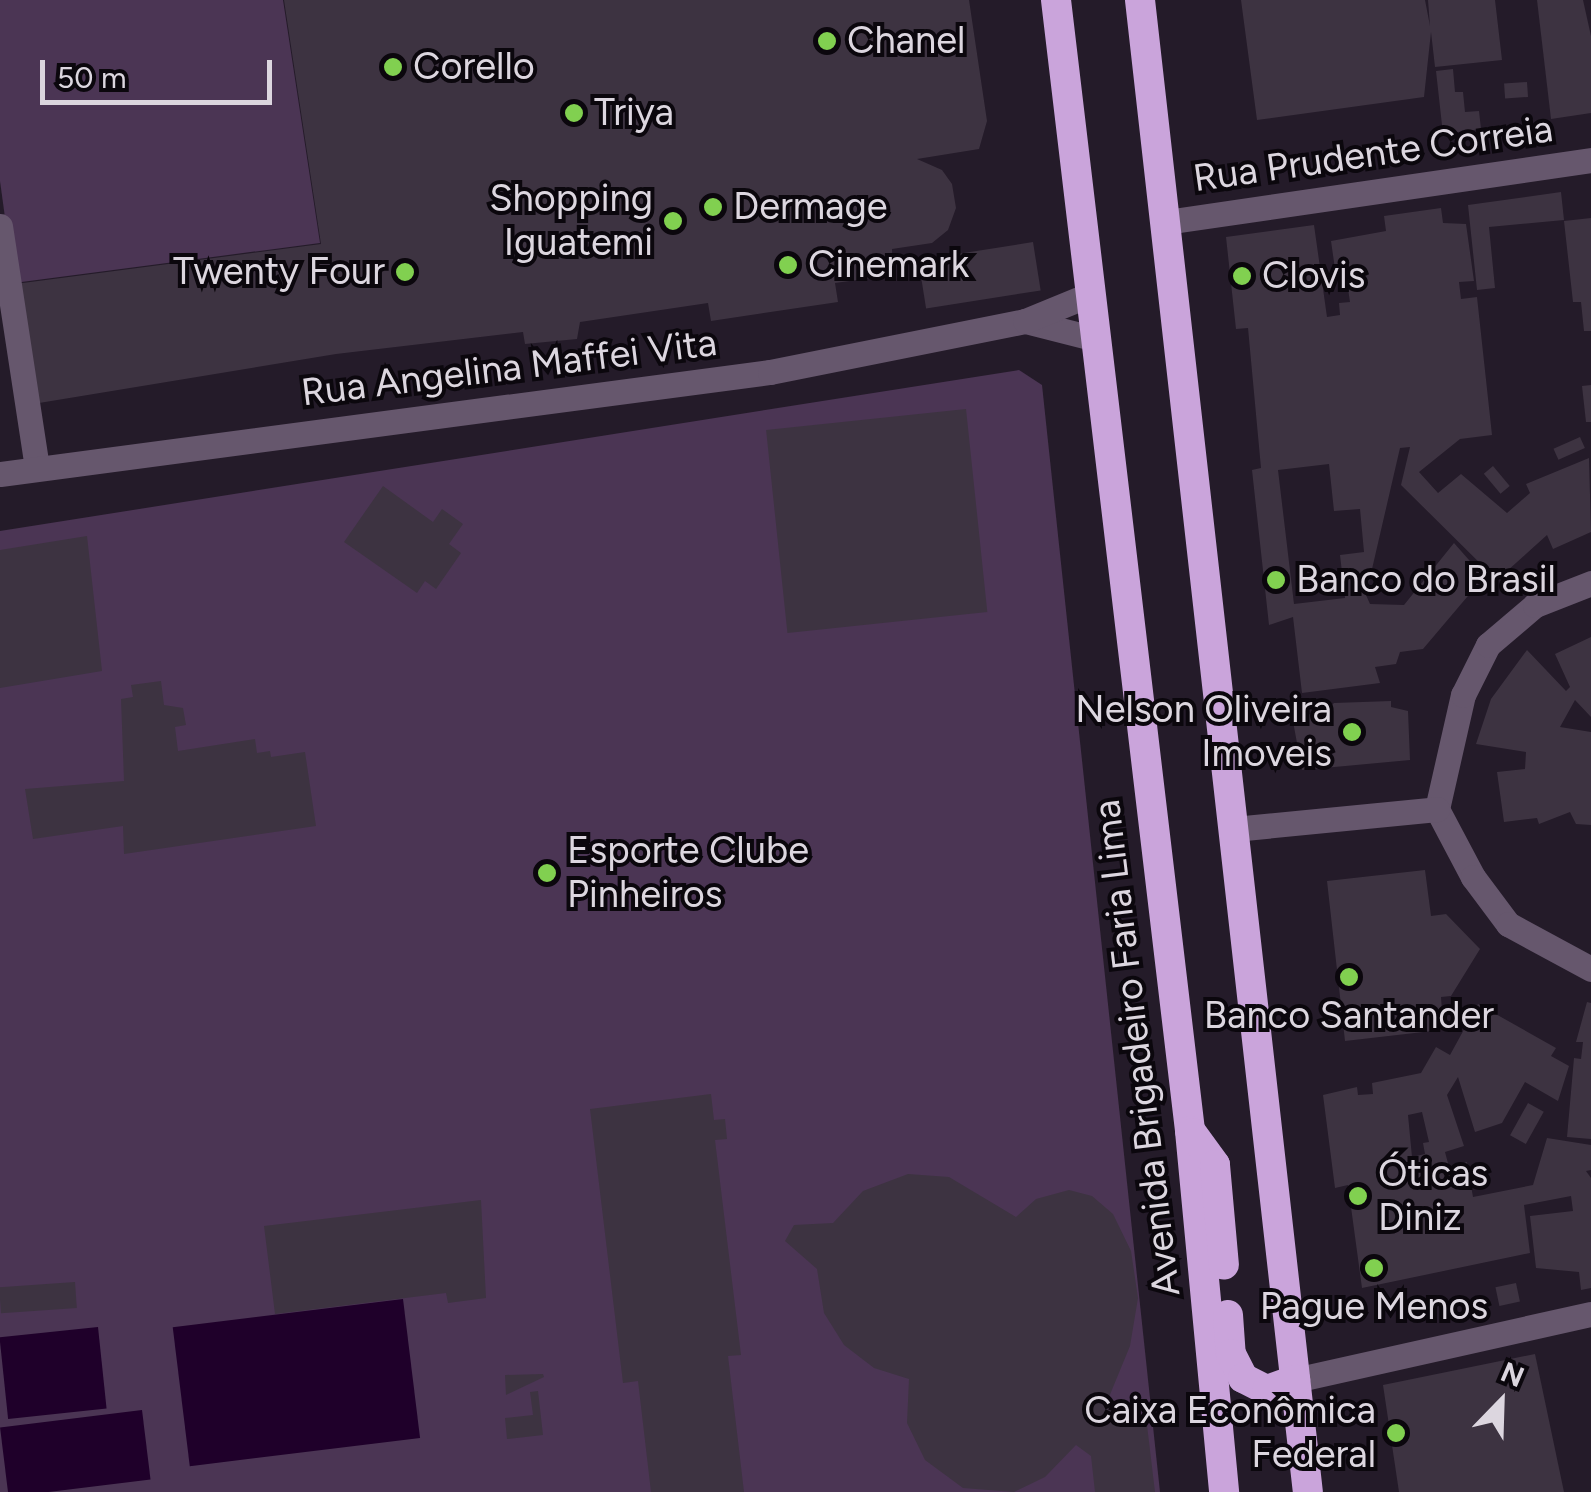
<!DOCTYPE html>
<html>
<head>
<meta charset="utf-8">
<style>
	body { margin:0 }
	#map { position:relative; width:1591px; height:1492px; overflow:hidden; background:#241b29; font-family:Figtree,sans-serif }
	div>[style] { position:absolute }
	.green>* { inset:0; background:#4b3554 }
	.water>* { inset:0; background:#1f002a; transform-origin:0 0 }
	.building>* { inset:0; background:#3d3341; transform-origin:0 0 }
	.minor>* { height:25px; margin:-12.5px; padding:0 12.5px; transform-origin:12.5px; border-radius:12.5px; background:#66576d }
	.highway>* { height:30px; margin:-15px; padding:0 15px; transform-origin:15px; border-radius:15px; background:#caa4db }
	.dots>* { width:28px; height:28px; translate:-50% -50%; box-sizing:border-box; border:5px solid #0b070d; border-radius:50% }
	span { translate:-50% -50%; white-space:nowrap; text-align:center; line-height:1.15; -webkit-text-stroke:8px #0b070d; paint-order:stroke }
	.poi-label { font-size:38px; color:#dcd6df }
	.left { translate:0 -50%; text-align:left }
	.right { translate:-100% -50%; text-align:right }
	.street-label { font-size:38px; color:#dcd6df }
	.north { position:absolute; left:1451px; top:1352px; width:100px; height:100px; -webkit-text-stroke:8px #0b070d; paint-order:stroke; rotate:23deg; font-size:28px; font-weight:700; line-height:40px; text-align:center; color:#dcd6df }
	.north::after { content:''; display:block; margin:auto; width:35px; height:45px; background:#dcd6df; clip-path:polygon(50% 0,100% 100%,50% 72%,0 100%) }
	.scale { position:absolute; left:40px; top:60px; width:232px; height:45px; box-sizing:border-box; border:5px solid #dcd6df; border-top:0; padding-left:12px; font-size:30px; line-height:35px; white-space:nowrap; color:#dcd6df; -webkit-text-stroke:8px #0b070d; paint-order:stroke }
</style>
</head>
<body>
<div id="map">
	<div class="green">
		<div style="clip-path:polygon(0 0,283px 0,320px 243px,14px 283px,0 181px)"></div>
		<div style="clip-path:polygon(1019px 370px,1042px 385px,1160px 1492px,0 1492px,0 531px)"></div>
	</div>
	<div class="water">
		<div style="left:403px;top:1299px;width:140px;height:232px;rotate:83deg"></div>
		<div style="left:98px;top:1327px;width:82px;height:99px;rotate:84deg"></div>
		<div style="left:142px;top:1410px;width:70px;height:143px;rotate:83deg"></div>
	</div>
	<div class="building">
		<div style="clip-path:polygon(284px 0,969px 0,987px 121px,979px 149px,917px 159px,942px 170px,952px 184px,956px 208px,948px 230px,932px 243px,892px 249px,893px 275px,835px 283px,838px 302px,711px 321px,708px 303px,580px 322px,577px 339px,525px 344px,523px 332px,336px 354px,33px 404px,15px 284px,321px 244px)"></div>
		<div style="clip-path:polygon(1241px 0,1425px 0,1430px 26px,1428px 0,1495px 0,1502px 60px,1435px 67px,1431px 32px,1424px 97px,1257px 120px)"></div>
		<div style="clip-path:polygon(1537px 0,1583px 0,1591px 36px,1591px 113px,1551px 119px)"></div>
		<div style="clip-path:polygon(1453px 69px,1455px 92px,1463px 92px,1465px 112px,1479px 111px,1481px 129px,1443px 134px,1436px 71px)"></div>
		<div style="left:1527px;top:82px;width:15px;height:23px;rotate:86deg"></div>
		<div style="clip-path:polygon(1561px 192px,1564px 220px,1489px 227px,1495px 288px,1477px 290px,1468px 205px)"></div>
		<div style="clip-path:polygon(evenodd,1441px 208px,1443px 223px,1466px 224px,1474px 281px,1459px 282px,1461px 299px,1477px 297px,1492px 435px,1460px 439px,1419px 472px,1438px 493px,1461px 474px,1507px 513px,1530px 493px,1526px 484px,1589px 458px,1591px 532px,1553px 549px,1547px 535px,1497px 580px,1401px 485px,1410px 447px,1400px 448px,1366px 595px,1370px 604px,1404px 605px,1454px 543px,1484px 577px,1423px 649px,1400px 652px,1396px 664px,1375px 667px,1380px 683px,1302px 693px,1293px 617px,1269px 625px,1252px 470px,1261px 468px,1248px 328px,1236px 329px,1226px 237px,1314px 225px,1327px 317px,1340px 315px,1339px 303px,1350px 302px,1346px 275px,1336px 276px,1331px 241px,1386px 231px,1384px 216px,1441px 208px,1329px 464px,1334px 511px,1360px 509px,1364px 552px,1340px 555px,1345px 598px,1294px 604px,1278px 470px,1329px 464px)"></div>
		<div style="clip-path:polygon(1591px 218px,1591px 331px,1584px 331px,1581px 302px,1573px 302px,1564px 221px)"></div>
		<div style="left:1033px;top:242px;width:49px;height:116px;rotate:81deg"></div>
		<div style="clip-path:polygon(1591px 385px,1591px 422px,1586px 422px,1582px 386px)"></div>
		<div style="left:966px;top:409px;width:204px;height:201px;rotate:84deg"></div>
		<div style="left:1580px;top:437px;width:12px;height:29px;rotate:66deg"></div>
		<div style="left:1493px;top:466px;width:26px;height:12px;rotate:50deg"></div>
		<div style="clip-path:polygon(383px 486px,433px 522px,442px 509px,463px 524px,449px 544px,461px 553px,436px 589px,425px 581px,417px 593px,344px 542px)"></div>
		<div style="clip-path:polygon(87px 536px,102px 671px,0 688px,0 550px)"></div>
		<div style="clip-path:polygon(1591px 637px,1591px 717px,1575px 700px,1560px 727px,1591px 732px,1591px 825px,1576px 824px,1570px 812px,1539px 824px,1537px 818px,1504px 822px,1497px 772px,1525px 769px,1526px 752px,1476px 744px,1491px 699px,1527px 650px,1566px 691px,1570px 687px,1555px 654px)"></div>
		<div style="clip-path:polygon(161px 681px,164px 705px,183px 708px,186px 725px,175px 727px,178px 751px,255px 739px,257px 753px,270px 751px,271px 757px,305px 752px,316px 826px,124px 854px,123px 826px,33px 839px,25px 789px,124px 781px,121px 699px,133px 697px,131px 685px)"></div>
		<div style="clip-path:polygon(1391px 701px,1391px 707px,1408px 711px,1410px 760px,1302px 770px,1292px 716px,1323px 713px,1334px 703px)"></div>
		<div style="clip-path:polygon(1425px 870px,1431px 916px,1446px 914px,1480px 949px,1451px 996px,1441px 997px,1442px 1011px,1430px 1012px,1432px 1031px,1345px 1041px,1327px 881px)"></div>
		<div style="clip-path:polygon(1587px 1002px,1591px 1003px,1591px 1139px,1567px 1137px,1574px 1058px,1581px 1059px,1583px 1042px,1576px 1042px)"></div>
		<div style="clip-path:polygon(evenodd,1478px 1004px,1556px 1048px,1551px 1056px,1569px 1066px,1558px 1101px,1525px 1082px,1502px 1123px,1475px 1132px,1458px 1077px,1447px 1095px,1464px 1146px,1445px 1152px,1449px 1167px,1467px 1162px,1473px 1197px,1533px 1185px,1547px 1138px,1591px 1145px,1591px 1170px,1586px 1171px,1591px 1178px,1591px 1288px,1581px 1290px,1579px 1272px,1536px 1268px,1530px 1216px,1573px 1211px,1571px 1196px,1524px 1205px,1530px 1253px,1362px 1288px,1348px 1185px,1335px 1188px,1323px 1095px,1357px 1087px,1358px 1095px,1373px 1094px,1372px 1083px,1421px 1073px,1436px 1047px,1450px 1055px,1478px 1004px,1422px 1112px,1429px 1142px,1423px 1143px,1425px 1154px,1412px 1157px,1408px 1115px,1422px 1112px)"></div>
		<div style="clip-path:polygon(711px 1094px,714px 1120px,725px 1119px,727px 1139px,715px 1140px,741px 1355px,728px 1356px,744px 1492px,651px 1492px,638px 1381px,623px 1383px,590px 1109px)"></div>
		<div style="left:1528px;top:1103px;width:18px;height:37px;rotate:29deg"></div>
		<div style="clip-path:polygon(908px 1174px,949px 1177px,1016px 1217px,1036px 1199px,1069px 1190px,1092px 1196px,1113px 1214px,1131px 1251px,1138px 1298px,1130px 1346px,1109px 1397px,1147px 1425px,1155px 1492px,1095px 1492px,1091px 1456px,1076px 1445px,1045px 1477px,1014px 1492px,963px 1488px,925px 1460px,907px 1423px,909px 1379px,874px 1368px,844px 1345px,824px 1313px,817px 1269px,785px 1241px,794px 1225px,833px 1223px,863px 1191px)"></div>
		<div style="clip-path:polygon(481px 1200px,486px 1298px,448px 1303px,446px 1293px,275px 1314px,264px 1226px)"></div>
		<div style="left:75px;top:1282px;width:26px;height:76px;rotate:86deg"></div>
		<div style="left:1516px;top:1283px;width:19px;height:21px;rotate:78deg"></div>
		<div style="clip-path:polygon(1535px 1354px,1564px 1492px,1399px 1492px,1383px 1385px)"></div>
		<div style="clip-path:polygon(543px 1374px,544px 1377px,506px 1395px,505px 1375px)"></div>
		<div style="clip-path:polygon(538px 1391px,543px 1435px,507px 1439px,505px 1418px,533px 1415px,530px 1392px)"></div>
	</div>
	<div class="minor">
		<div style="left:1166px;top:222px;width:429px;rotate:-8.3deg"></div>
		<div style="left:0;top:226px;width:245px;rotate:81.3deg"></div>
		<div style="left:1025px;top:321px;width:73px;rotate:14.2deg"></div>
		<div style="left:0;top:474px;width:777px;rotate:-7.55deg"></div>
		<div style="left:770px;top:372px;width:260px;rotate:-11.3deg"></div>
		<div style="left:1025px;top:321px;width:71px;rotate:-22.2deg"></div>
		<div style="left:1437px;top:809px;width:117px;rotate:-77.2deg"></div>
		<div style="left:1463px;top:695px;width:56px;rotate:-63.4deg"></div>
		<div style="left:1488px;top:645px;width:62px;rotate:-40.4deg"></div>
		<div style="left:1535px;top:605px;width:60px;rotate:-21.4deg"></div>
		<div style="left:1437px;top:809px;width:77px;rotate:62.1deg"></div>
		<div style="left:1473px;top:877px;width:59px;rotate:53.3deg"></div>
		<div style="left:1508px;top:924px;width:94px;rotate:28.5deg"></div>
		<div style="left:1234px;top:829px;width:204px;rotate:-5.6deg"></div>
		<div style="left:1295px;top:1380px;width:303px;rotate:-12.6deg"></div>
	</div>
	<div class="highway">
		<div style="left:1056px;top:0;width:1139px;rotate:83.24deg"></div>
		<div style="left:1190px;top:1131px;width:363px;rotate:84.6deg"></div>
		<div style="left:1140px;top:0;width:1501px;rotate:83.58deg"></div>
		<div style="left:1192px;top:1133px;width:39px;rotate:54deg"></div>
		<div style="left:1215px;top:1165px;width:100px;rotate:84.9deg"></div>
		<div style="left:1228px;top:1315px;width:39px;rotate:86deg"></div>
		<div style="left:1231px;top:1354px;width:27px;rotate:63deg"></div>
		<div style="left:1243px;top:1378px;width:27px;rotate:27deg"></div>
		<div style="left:1267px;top:1390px;width:30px;rotate:-20deg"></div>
	</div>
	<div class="dots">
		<div style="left:827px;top:41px;background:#81d050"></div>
		<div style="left:393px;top:67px;background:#81d050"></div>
		<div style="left:574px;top:113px;background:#81d050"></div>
		<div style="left:713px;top:207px;background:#81d050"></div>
		<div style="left:673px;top:221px;background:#81d050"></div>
		<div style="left:788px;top:265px;background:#81d050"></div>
		<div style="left:405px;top:272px;background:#81d050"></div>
		<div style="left:1242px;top:276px;background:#81d050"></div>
		<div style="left:1276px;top:580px;background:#81d050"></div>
		<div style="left:1352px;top:732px;background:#81d050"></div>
		<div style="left:547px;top:873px;background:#81d050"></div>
		<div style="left:1349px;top:977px;background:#81d050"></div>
		<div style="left:1358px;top:1196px;background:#81d050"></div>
		<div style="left:1374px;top:1268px;background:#81d050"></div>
		<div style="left:1396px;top:1433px;background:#81d050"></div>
	</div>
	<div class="poi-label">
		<span class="left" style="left:847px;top:41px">Chanel</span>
		<span class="left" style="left:413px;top:67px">Corello</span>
		<span class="left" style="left:594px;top:113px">Triya</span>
		<span class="right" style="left:653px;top:221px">Shopping<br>Iguatemi</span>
		<span class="left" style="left:733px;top:207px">Dermage</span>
		<span class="left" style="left:808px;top:265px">Cinemark</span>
		<span class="right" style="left:385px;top:272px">Twenty Four</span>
		<span class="left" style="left:1262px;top:276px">Clovis</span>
		<span class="left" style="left:1296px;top:580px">Banco do Brasil</span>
		<span class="right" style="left:1332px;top:732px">Nelson Oliveira<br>Imoveis</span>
		<span class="left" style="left:567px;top:873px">Esporte Clube<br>Pinheiros</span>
		<span style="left:1349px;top:1016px">Banco Santander</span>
		<span class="left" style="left:1378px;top:1196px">Óticas<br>Diniz</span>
		<span style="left:1374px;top:1307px">Pague Menos</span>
		<span class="right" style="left:1376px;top:1433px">Caixa Econômica<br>Federal</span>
	</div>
	<div class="street-label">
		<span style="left:1373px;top:154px;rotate:-8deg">Rua Prudente Correia</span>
		<span style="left:509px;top:368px;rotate:-7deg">Rua Angelina Maffei Vita</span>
		<span style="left:1137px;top:1048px;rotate:-97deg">Avenida Brigadeiro Faria Lima</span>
	</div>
	<div class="north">N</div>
	<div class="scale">50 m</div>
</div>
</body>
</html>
